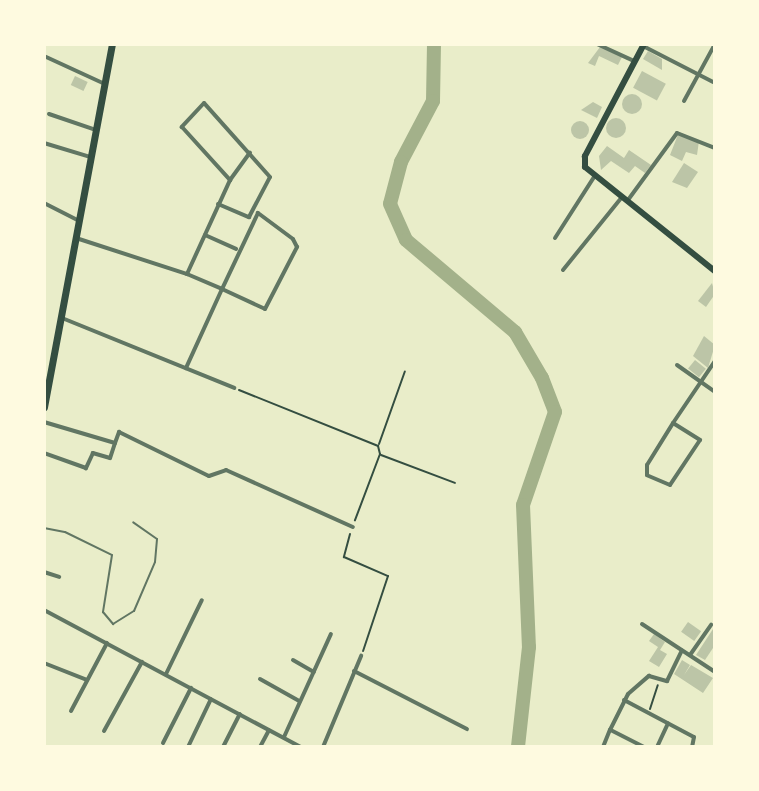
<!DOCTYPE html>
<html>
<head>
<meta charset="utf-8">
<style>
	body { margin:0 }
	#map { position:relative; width:759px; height:791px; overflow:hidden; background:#e9edc9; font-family:Cabin,sans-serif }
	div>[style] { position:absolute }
	.river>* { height:14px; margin:-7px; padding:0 7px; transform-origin:7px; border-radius:7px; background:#a3b18a }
	.building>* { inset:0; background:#bcc5a7; transform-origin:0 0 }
	.round { border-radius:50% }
	.path>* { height:2px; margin:-1px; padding:0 1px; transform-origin:1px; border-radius:1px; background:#344e41 }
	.service>* { height:2px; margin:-1px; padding:0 1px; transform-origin:1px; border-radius:1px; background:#617663 }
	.minor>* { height:4px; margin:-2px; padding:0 2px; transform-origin:2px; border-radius:2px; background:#617663 }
	.secondary>* { height:6px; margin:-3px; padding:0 3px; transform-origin:3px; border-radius:3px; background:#344e41 }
	.primary>* { height:7px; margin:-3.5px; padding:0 3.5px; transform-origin:3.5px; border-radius:3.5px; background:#344e41 }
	span { translate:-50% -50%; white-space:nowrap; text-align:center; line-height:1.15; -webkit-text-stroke:8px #fefae0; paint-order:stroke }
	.frame { position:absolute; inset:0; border:46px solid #fefae0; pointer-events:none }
</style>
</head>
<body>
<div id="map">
	<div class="river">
		<div style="left:434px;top:44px;width:57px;rotate:91deg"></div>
		<div style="left:433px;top:101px;width:69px;rotate:117.7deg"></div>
		<div style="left:401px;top:162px;width:43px;rotate:104.7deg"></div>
		<div style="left:390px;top:204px;width:39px;rotate:66deg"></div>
		<div style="left:406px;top:240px;width:143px;rotate:40.2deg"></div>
		<div style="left:515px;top:332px;width:53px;rotate:59.6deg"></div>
		<div style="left:542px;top:378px;width:36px;rotate:69deg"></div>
		<div style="left:555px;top:412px;width:98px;rotate:109deg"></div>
		<div style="left:523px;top:505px;width:142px;rotate:87.6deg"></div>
		<div style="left:529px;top:647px;width:101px;rotate:96.3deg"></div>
	</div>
	<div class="building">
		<div style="clip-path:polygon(600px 47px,622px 57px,618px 65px,599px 56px,595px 66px,588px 63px)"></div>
		<div style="clip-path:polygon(648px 51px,662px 59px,662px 70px,643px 59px)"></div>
		<div style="left:642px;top:71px;width:27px;height:19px;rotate:28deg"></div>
		<div style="left:75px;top:76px;width:14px;height:10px;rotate:25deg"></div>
		<div class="round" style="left:622px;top:94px;width:20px;height:20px"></div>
		<div style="clip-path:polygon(593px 102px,602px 107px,597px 118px,581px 110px)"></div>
		<div class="round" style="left:606px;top:118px;width:20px;height:20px"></div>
		<div class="round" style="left:571px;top:121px;width:18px;height:18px"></div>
		<div style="clip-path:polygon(679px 132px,699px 141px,697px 155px,686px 152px,682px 161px,670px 155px)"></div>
		<div style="clip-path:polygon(607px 146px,624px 158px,629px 150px,651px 165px,645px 173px,635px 166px,629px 173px,611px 161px,601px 170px,599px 156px)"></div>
		<div style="clip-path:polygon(684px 163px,698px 172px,687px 188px,672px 182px)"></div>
		<div style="clip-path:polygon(712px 283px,715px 294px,706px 307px,698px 301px)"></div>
		<div style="clip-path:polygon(704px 336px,715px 345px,708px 368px,693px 356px)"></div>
		<div style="left:695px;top:360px;width:14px;height:11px;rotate:39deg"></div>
		<div style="left:688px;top:622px;width:16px;height:12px;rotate:35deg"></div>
		<div style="clip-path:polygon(713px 629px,715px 645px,705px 660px,696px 655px)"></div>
		<div style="clip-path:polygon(654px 634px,665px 642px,660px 650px,667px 654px,659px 667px,649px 661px,658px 647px,649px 641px)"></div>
		<div style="clip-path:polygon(682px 660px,690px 665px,684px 675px,691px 665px,713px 678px,703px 693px,674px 674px)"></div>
	</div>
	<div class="path">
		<div style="left:239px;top:390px;width:150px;rotate:21.9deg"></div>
		<div style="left:378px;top:446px;width:8px;rotate:76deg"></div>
		<div style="left:380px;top:454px;width:71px;rotate:110.7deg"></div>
		<div style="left:379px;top:444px;width:77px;rotate:-70.4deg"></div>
		<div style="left:381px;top:455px;width:79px;rotate:20.7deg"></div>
		<div style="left:350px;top:534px;width:24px;rotate:105deg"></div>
		<div style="left:344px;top:557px;width:48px;rotate:23.4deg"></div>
		<div style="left:388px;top:576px;width:79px;rotate:108.4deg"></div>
		<div style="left:650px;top:709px;width:25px;rotate:-72deg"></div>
	</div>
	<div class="service">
		<div style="left:44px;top:528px;width:21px;rotate:11deg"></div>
		<div style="left:65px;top:532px;width:52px;rotate:26.1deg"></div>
		<div style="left:112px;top:555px;width:58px;rotate:99deg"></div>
		<div style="left:103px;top:612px;width:16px;rotate:50deg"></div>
		<div style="left:113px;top:624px;width:25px;rotate:-32deg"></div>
		<div style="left:134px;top:611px;width:53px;rotate:-66.8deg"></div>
		<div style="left:155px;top:562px;width:23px;rotate:-85deg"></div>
		<div style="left:157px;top:539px;width:29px;rotate:-145deg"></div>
	</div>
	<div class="minor">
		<div style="left:597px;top:44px;width:41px;rotate:24.7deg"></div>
		<div style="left:643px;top:46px;width:81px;rotate:27.2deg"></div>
		<div style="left:44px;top:56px;width:67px;rotate:24.7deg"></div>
		<div style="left:684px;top:101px;width:65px;rotate:-61.5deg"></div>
		<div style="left:49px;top:114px;width:50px;rotate:18.8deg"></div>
		<div style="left:44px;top:143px;width:48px;rotate:16.9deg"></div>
		<div style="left:628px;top:200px;width:83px;rotate:-53.8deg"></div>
		<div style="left:677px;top:133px;width:41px;rotate:21.5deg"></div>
		<div style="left:44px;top:203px;width:38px;rotate:27deg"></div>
		<div style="left:218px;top:204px;width:34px;rotate:23deg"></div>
		<div style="left:249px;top:217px;width:45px;rotate:-62.3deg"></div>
		<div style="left:270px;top:177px;width:99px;rotate:-131.7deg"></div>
		<div style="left:204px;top:103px;width:33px;rotate:133deg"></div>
		<div style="left:182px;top:127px;width:72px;rotate:47.8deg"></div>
		<div style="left:205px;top:235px;width:34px;rotate:24deg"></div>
		<div style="left:76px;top:238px;width:117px;rotate:18deg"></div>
		<div style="left:187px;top:274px;width:38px;rotate:23deg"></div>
		<div style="left:222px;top:289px;width:47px;rotate:24.9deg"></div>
		<div style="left:265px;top:309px;width:70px;rotate:-62.7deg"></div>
		<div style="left:297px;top:247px;width:9px;rotate:-117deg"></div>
		<div style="left:293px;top:239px;width:44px;rotate:-143.4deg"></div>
		<div style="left:258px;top:213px;width:84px;rotate:115.3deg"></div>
		<div style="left:222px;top:289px;width:87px;rotate:114.5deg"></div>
		<div style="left:555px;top:238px;width:72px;rotate:-57.4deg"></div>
		<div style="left:563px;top:270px;width:92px;rotate:-51.1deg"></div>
		<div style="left:187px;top:274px;width:103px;rotate:-65.4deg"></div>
		<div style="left:230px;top:180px;width:34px;rotate:-54deg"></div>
		<div style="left:62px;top:318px;width:186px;rotate:22.1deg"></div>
		<div style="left:677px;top:365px;width:47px;rotate:35.4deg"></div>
		<div style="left:44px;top:422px;width:74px;rotate:16.5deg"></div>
		<div style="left:115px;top:443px;width:16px;rotate:108deg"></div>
		<div style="left:110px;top:458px;width:18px;rotate:-164deg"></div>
		<div style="left:93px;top:453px;width:17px;rotate:115deg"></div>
		<div style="left:86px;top:468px;width:45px;rotate:-160.3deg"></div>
		<div style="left:673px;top:423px;width:32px;rotate:32deg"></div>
		<div style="left:700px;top:440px;width:54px;rotate:123.7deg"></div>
		<div style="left:670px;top:485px;width:25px;rotate:-157deg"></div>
		<div style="left:647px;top:475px;width:10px;rotate:-90deg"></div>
		<div style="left:647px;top:465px;width:49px;rotate:-58.2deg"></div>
		<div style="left:673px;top:423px;width:75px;rotate:-55.9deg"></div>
		<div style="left:115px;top:443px;width:12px;rotate:-70deg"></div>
		<div style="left:119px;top:432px;width:100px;rotate:26.1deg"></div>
		<div style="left:209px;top:476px;width:18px;rotate:-19deg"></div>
		<div style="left:226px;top:470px;width:139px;rotate:24.2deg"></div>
		<div style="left:44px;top:572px;width:16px;rotate:18deg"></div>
		<div style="left:44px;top:610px;width:291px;rotate:28.1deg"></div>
		<div style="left:642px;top:624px;width:87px;rotate:33.3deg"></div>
		<div style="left:690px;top:655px;width:37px;rotate:-55deg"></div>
		<div style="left:293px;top:660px;width:24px;rotate:30deg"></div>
		<div style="left:44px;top:663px;width:46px;rotate:21.6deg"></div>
		<div style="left:354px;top:671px;width:127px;rotate:27.2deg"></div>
		<div style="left:166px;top:674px;width:82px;rotate:-64.1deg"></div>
		<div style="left:260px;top:679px;width:45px;rotate:29.4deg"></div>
		<div style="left:624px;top:700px;width:79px;rotate:27.9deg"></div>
		<div style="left:694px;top:737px;width:10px;rotate:101deg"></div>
		<div style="left:71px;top:711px;width:77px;rotate:-62.1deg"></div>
		<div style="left:104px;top:731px;width:79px;rotate:-61.2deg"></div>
		<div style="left:284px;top:737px;width:113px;rotate:-65.5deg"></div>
		<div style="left:163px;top:743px;width:62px;rotate:-63deg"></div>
		<div style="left:188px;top:747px;width:53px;rotate:-64.4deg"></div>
		<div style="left:223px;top:747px;width:37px;rotate:-63deg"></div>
		<div style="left:260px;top:747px;width:19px;rotate:-62deg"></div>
		<div style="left:323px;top:747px;width:99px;rotate:-67.3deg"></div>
		<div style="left:603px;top:747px;width:18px;rotate:-68deg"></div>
		<div style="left:644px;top:747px;width:38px;rotate:-153deg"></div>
		<div style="left:610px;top:730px;width:40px;rotate:-63.4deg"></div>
		<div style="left:628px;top:694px;width:28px;rotate:-41deg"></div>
		<div style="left:649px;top:676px;width:19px;rotate:16deg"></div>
		<div style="left:667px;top:681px;width:34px;rotate:-64deg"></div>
		<div style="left:657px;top:747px;width:26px;rotate:-65deg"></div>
	</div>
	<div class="secondary">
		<div style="left:644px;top:44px;width:127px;rotate:117.8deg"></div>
		<div style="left:585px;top:156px;width:11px;rotate:90deg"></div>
		<div style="left:585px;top:167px;width:166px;rotate:38.7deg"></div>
	</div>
	<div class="primary">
		<div style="left:44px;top:407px;width:369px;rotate:-79.4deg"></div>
	</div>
	<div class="frame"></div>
</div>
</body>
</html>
